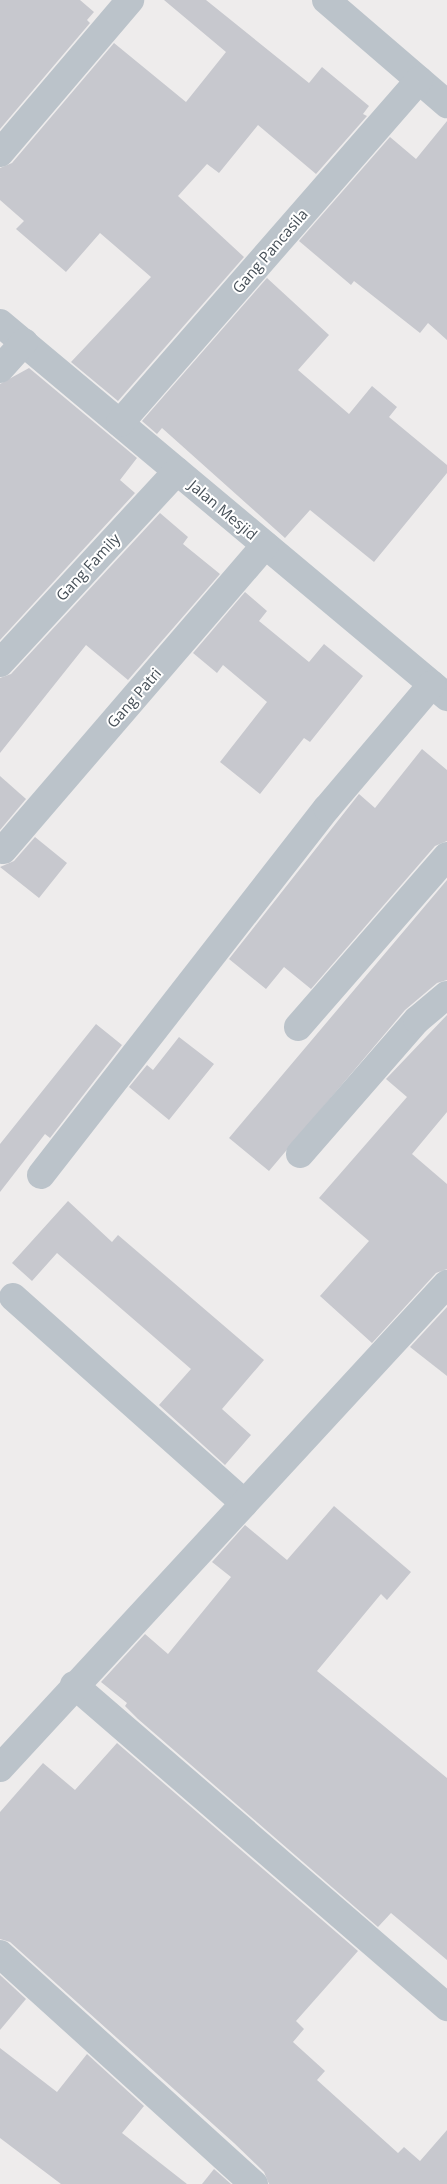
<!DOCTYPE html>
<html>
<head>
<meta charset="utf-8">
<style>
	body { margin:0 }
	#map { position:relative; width:447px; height:2184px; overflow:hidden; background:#eeecec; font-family:"Open Sans",sans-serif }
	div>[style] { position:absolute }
	.building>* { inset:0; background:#c7c8ce }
	.street>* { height:28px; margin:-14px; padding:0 14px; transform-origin:14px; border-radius:14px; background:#bbc3ca }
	span { translate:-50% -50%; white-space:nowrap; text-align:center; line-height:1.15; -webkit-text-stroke:4px #fff; paint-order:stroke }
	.street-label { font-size:15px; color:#464f57 }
</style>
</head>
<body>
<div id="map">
	<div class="building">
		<div style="clip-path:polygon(0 0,80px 0,94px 12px,87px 20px,90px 23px,0 129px)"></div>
		<div style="clip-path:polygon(164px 0,206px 0,309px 83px,322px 67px,369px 106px,363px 114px,367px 116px,316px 174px,258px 125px,219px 173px,207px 164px,178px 196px,244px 257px,118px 401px,71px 362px,151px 277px,100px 233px,66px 272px,16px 229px,24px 221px,0 200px,0 168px,12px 163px,114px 43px,186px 102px,226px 52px)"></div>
		<div style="clip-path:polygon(447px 121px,447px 340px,428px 323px,420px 333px,354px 281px,351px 285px,299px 241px,390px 137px,416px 159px)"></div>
		<div style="clip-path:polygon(267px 278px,329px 335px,298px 370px,349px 414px,372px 386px,397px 407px,389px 417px,447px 465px,447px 473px,374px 562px,310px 510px,285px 538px,162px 428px,157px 434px,142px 421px)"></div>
		<div style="clip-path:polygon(29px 368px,137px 458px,120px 480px,135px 493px,0 640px,0 384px)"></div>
		<div style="clip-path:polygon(160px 513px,188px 537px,183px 544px,220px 574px,128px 680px,86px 645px,0 753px,0 678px,11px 674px)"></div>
		<div style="clip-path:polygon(245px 592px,267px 611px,259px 621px,309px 662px,324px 644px,363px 676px,310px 742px,304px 738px,260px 794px,220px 762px,267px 702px,223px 665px,217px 673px,193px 653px)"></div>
		<div style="clip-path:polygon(422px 749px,447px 770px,447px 841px,435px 846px,311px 989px,284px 967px,266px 989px,229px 959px,359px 794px,375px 808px)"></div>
		<div style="clip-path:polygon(0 776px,26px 799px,0 830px)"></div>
		<div style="clip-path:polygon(35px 837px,67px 863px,39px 898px,0 867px,14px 861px)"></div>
		<div style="clip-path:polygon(447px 880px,447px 980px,437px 983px,405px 1010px,269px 1171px,229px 1138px)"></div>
		<div style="clip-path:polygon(447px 1015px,447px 1112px,412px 1154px,447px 1184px,447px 1269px,436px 1273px,372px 1343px,320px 1296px,369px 1241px,319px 1198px,407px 1097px,386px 1079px)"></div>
		<div style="clip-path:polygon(96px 1024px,122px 1045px,50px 1138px,45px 1134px,0 1192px,0 1144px)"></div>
		<div style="clip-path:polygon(179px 1037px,214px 1064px,169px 1120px,129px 1087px,147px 1065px,153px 1070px)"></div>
		<div style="clip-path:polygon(68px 1201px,112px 1242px,118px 1235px,264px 1360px,222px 1409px,251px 1435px,225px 1465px,159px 1405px,191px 1369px,57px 1253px,32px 1281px,12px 1263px)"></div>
		<div style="clip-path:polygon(447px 1307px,447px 1376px,410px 1347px)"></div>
		<div style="clip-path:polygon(334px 1506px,411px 1572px,387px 1600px,381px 1594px,317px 1671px,447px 1778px,447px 1960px,391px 1913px,378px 1927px,138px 1719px,125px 1706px,127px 1703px,101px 1682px,145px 1634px,168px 1654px,231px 1577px,212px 1562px,245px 1525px,287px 1560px)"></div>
		<div style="clip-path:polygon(117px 1743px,358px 1951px,296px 2021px,304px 2029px,293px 2042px,325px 2071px,317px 2080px,398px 2153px,404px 2147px,420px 2161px,447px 2130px,447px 2184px,269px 2184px,264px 2172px,234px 2143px,10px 1942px,0 1939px,0 1812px,43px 1763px,75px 1790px)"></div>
		<div style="clip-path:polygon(0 1975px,26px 1999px,0 2030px)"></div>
		<div style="clip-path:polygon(0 2048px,57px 2092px,87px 2054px,144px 2106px,122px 2133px,187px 2184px,61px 2184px,0 2138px)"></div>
		<div style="clip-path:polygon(214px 2169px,231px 2184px,202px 2184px)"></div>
	</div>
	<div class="street">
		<div style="left:326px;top:0;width:160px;rotate:40.7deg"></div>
		<div style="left:0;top:153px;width:201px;rotate:-49.6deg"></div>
		<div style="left:0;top:323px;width:583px;rotate:39.92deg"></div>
		<div style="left:0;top:369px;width:36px;rotate:-48deg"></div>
		<div style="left:120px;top:423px;width:455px;rotate:-48.9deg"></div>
		<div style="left:0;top:663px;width:261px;rotate:-47.3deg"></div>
		<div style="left:3px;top:850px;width:402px;rotate:-49.3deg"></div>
		<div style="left:298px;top:1027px;width:227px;rotate:-48.9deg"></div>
		<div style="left:300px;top:1154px;width:178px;rotate:-48.9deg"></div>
		<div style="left:417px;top:1020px;width:39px;rotate:-40deg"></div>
		<div style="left:41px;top:1175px;width:465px;rotate:-52.1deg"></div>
		<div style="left:327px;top:808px;width:162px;rotate:-49.7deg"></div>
		<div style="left:13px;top:1297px;width:310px;rotate:41.7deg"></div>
		<div style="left:74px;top:1685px;width:493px;rotate:40.8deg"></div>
		<div style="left:0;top:1768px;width:659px;rotate:-47.28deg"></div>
		<div style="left:0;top:1954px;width:343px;rotate:42.2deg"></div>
	</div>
	<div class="street-label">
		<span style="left:270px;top:251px;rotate:-49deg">Gang Pancasila</span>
		<span style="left:223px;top:510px;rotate:40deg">Jalan Mesjid</span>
		<span style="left:88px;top:567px;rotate:-47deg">Gang Family</span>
		<span style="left:134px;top:698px;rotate:-49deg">Gang Patri</span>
	</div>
</div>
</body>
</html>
